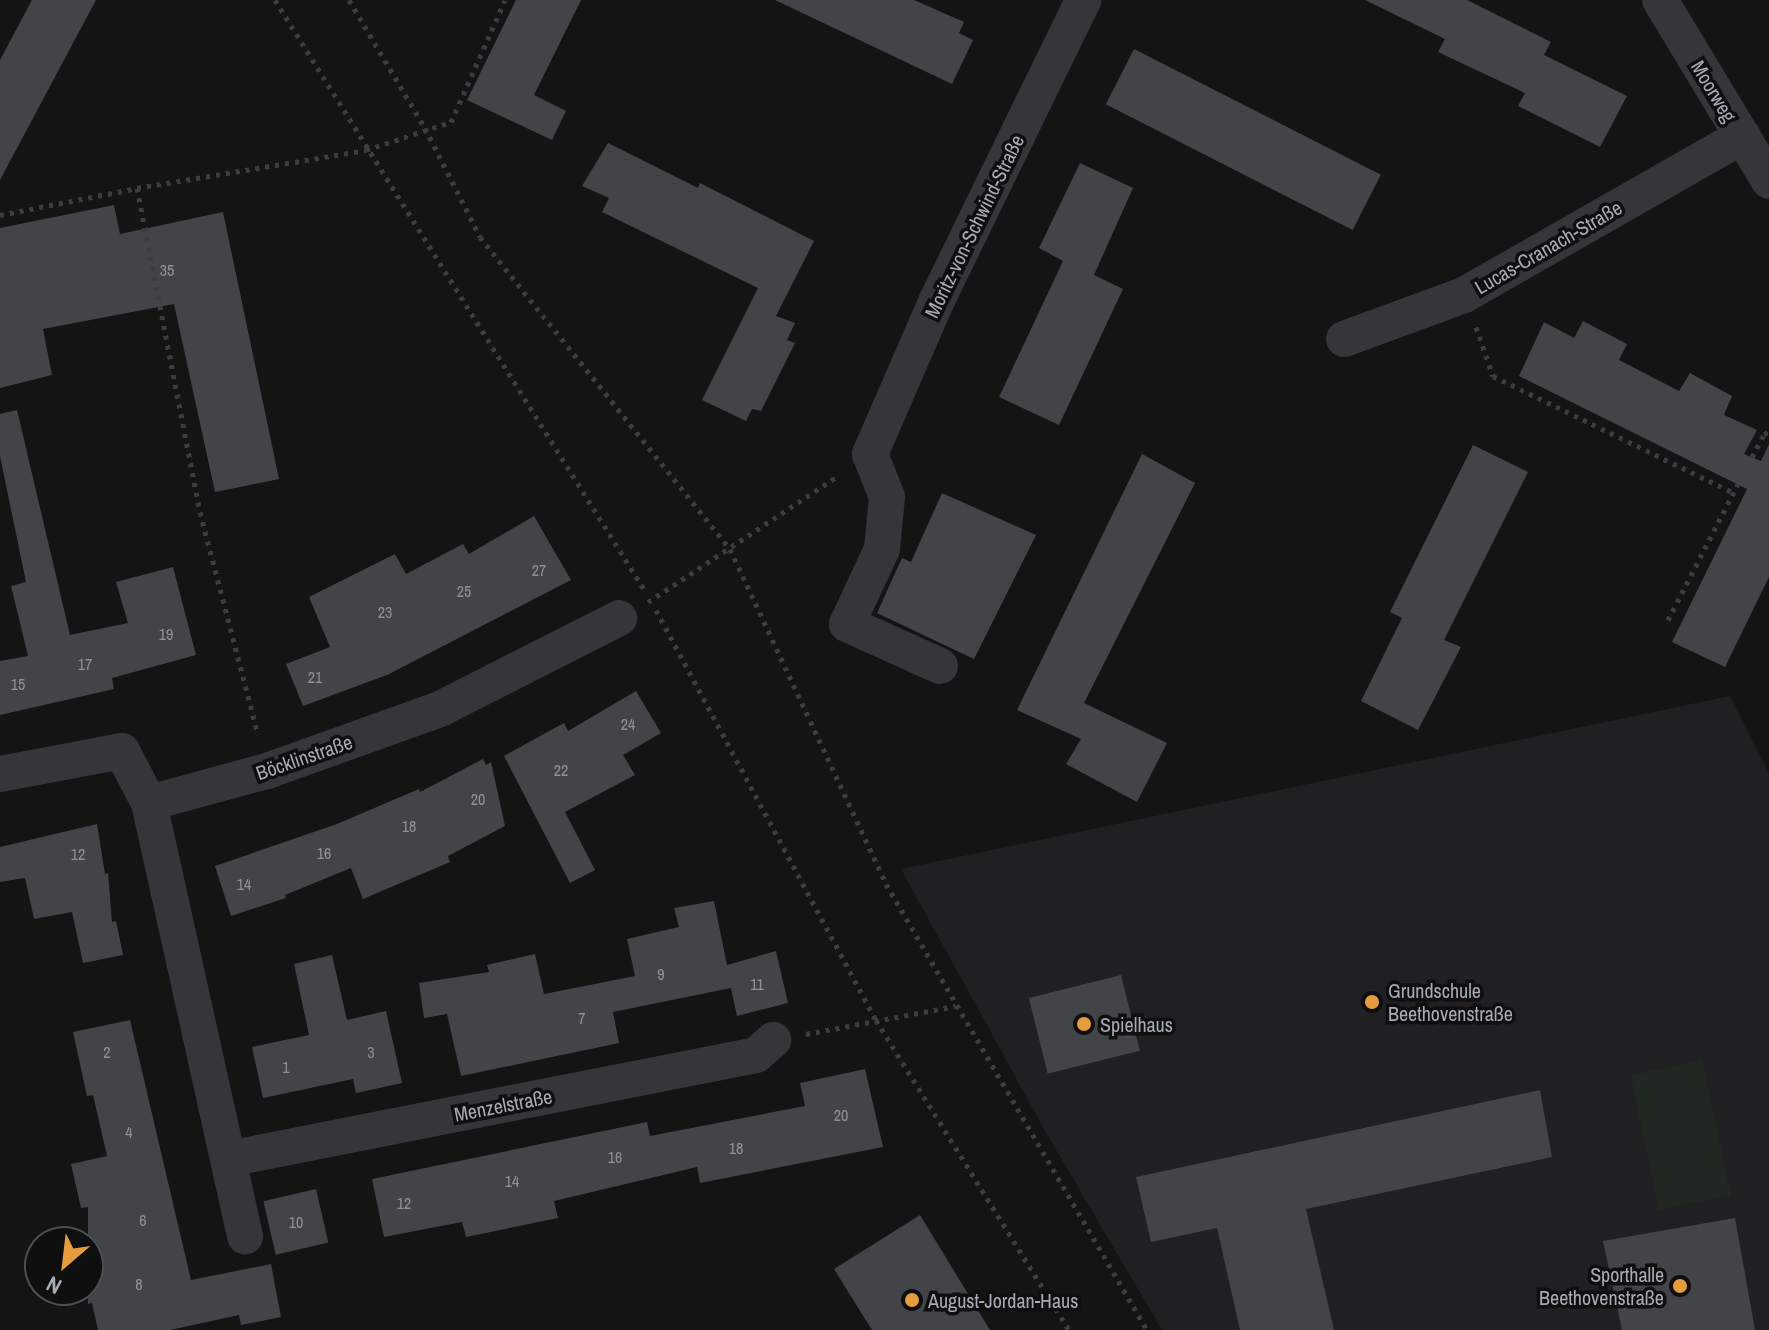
<!DOCTYPE html>
<html>
<head>
<meta charset="utf-8">
<style>
	body { margin:0 }
	#map { position:relative; width:1769px; height:1330px; overflow:hidden; background:#141415; font-family:"Archivo Narrow",sans-serif }
	div>[style] { position:absolute }
	.built>* { inset:0; background:#202022 }
	.green>* { inset:0; background:#202821; transform-origin:0 0 }
	.building>* { inset:0; background:#434448; transform-origin:0 0 }
	.path>* { height:5px; margin-top:-2.5px; transform-origin:0; background:repeating-linear-gradient(90deg,#3b3d41 0 4px,transparent 0 10px) }
	.minor>* { height:36px; margin:-18px; padding:0 18px; transform-origin:18px; border-radius:18px; background:#35363a }
	.dots>* { width:22px; height:22px; translate:-50% -50%; box-sizing:border-box; border:4px solid #0f0f10; border-radius:50% }
	span { translate:-50% -50%; white-space:nowrap; text-align:center; line-height:1.15; -webkit-text-stroke:7px #0f0f10; paint-order:stroke }
	.number-label { font-size:16px; color:#8d929a }
	.number-label span { -webkit-text-stroke-width:0 }
	.street-label { font-size:20px; color:#a6acb5 }
	.poi-label { font-size:20px; color:#a6acb5 }
	.left { translate:0 -50%; text-align:left }
	.right { translate:-100% -50%; text-align:right }
	.north { position:absolute; left:24px; top:1226px; width:80px; height:80px; box-sizing:border-box; background:#0f0f10; border:2px solid #4b4e52; border-radius:50%; rotate:208deg; font-size:22px; font-weight:700; line-height:32px; text-align:center; color:#a6acb5 }
	.north::after { content:''; display:block; margin:auto; width:28px; height:36px; background:#e59c3c; clip-path:polygon(50% 0,100% 100%,50% 72%,0 100%) }
</style>
</head>
<body>
<div id="map">
	<div class="built">
		<div style="clip-path:polygon(1730px 696px,1769px 773px,1769px 1330px,1162px 1330px,1048px 1136px,901px 869px)"></div>
	</div>
	<div class="green">
		<div style="left:1702px;top:1060px;width:138px;height:73px;rotate:78deg"></div>
	</div>
	<div class="building">
		<div style="clip-path:polygon(32px 0,96px 0,0 180px,0 60px)"></div>
		<div style="clip-path:polygon(516px 0,581px 0,534px 95px,566px 111px,552px 140px,467px 100px)"></div>
		<div style="clip-path:polygon(775px 0,914px 0,964px 22px,959px 33px,973px 40px,952px 84px)"></div>
		<div style="clip-path:polygon(1365px 0,1467px 0,1551px 42px,1544px 55px,1627px 96px,1600px 147px,1518px 106px,1525px 93px,1438px 52px,1445px 39px)"></div>
		<div style="left:1134px;top:49px;width:277px;height:62px;rotate:27deg"></div>
		<div style="clip-path:polygon(608px 143px,698px 188px,700px 183px,814px 241px,776px 316px,795px 323px,787px 340px,795px 343px,761px 411px,752px 409px,746px 421px,702px 400px,758px 288px,602px 212px,609px 198px,582px 186px)"></div>
		<div style="clip-path:polygon(1080px 163px,1133px 188px,1094px 275px,1123px 289px,1059px 425px,999px 397px,1063px 261px,1039px 248px)"></div>
		<div style="clip-path:polygon(114px 205px,120px 234px,223px 212px,279px 479px,215px 492px,174px 304px,43px 329px,52px 375px,0 388px,0 228px)"></div>
		<div style="clip-path:polygon(1583px 321px,1627px 344px,1619px 360px,1679px 391px,1690px 373px,1732px 396px,1724px 415px,1757px 430px,1744px 454px,1761px 461px,1769px 444px,1769px 577px,1725px 667px,1672px 642px,1747px 489px,1519px 376px,1544px 322px,1574px 338px)"></div>
		<div style="clip-path:polygon(17px 410px,70px 635px,128px 623px,116px 582px,173px 567px,196px 655px,112px 678px,114px 689px,0 715px,0 661px,28px 656px,11px 586px,26px 582px,0 456px,0 414px)"></div>
		<div style="clip-path:polygon(1473px 445px,1528px 472px,1444px 640px,1461px 647px,1418px 730px,1361px 701px,1402px 618px,1390px 612px)"></div>
		<div style="clip-path:polygon(1142px 454px,1195px 483px,1084px 703px,1167px 743px,1137px 802px,1066px 764px,1081px 739px,1017px 710px)"></div>
		<div style="clip-path:polygon(942px 493px,1036px 535px,974px 659px,877px 613px,902px 558px,911px 562px)"></div>
		<div style="clip-path:polygon(534px 516px,571px 580px,387px 675px,303px 706px,286px 664px,330px 647px,309px 597px,395px 554px,406px 574px,463px 544px,469px 554px)"></div>
		<div style="clip-path:polygon(636px 691px,661px 733px,623px 755px,635px 775px,565px 812px,595px 870px,570px 883px,504px 756px,564px 723px,568px 731px)"></div>
		<div style="clip-path:polygon(483px 759px,486px 765px,491px 762px,505px 826px,448px 856px,450px 862px,363px 899px,351px 868px,285px 895px,286px 898px,231px 916px,215px 866px,337px 824px,419px 789px,420px 792px)"></div>
		<div style="clip-path:polygon(97px 824px,105px 874px,108px 873px,112px 922px,116px 921px,123px 955px,83px 963px,72px 912px,34px 919px,25px 878px,0 882px,0 847px)"></div>
		<div style="clip-path:polygon(714px 901px,727px 965px,776px 951px,788px 1003px,737px 1016px,731px 988px,613px 1012px,619px 1043px,461px 1076px,447px 1014px,424px 1018px,419px 983px,489px 972px,487px 965px,535px 954px,544px 994px,635px 976px,627px 939px,679px 927px,674px 908px)"></div>
		<div style="clip-path:polygon(332px 955px,347px 1020px,386px 1011px,402px 1083px,356px 1093px,353px 1079px,263px 1098px,252px 1047px,309px 1035px,294px 964px)"></div>
		<div style="left:1121px;top:975px;width:78px;height:95px;rotate:76deg"></div>
		<div style="clip-path:polygon(130px 1020px,191px 1280px,271px 1264px,281px 1317px,241px 1325px,239px 1315px,170px 1330px,98px 1330px,92px 1303px,88px 1304px,88px 1207px,81px 1208px,71px 1164px,107px 1156px,93px 1095px,87px 1096px,73px 1032px)"></div>
		<div style="clip-path:polygon(865px 1069px,883px 1147px,700px 1183px,697px 1167px,554px 1201px,558px 1218px,466px 1237px,462px 1222px,384px 1237px,372px 1179px,647px 1122px,650px 1136px,805px 1106px,800px 1083px)"></div>
		<div style="clip-path:polygon(1540px 1090px,1552px 1157px,1306px 1209px,1334px 1330px,1240px 1330px,1217px 1228px,1151px 1242px,1136px 1177px)"></div>
		<div style="left:316px;top:1189px;width:55px;height:54px;rotate:77deg"></div>
		<div style="clip-path:polygon(920px 1215px,990px 1330px,872px 1330px,834px 1269px)"></div>
		<div style="clip-path:polygon(1735px 1218px,1755px 1330px,1622px 1330px,1603px 1241px)"></div>
	</div>
	<div class="path">
		<div style="left:275px;top:0;width:697px;rotate:57.95deg"></div>
		<div style="left:349px;top:0;width:149px;rotate:59.3deg"></div>
		<div style="left:425px;top:128px;width:122px;rotate:63.2deg"></div>
		<div style="left:480px;top:237px;width:400px;rotate:51.3deg"></div>
		<div style="left:730px;top:549px;width:370px;rotate:65deg"></div>
		<div style="left:886px;top:884px;width:517px;rotate:59.66deg"></div>
		<div style="left:137px;top:188px;width:330px;rotate:79deg"></div>
		<div style="left:200px;top:512px;width:230px;rotate:75.4deg"></div>
		<div style="left:0;top:215px;width:140px;rotate:-11.1deg"></div>
		<div style="left:137px;top:188px;width:232px;rotate:-9.4deg"></div>
		<div style="left:366px;top:150px;width:89px;rotate:-18.2deg"></div>
		<div style="left:451px;top:122px;width:133px;rotate:-66.1deg"></div>
		<div style="left:1476px;top:327px;width:52px;rotate:70.9deg"></div>
		<div style="left:1493px;top:376px;width:268px;rotate:25.9deg"></div>
		<div style="left:1752px;top:457px;width:26px;rotate:-62deg"></div>
		<div style="left:1764px;top:434px;width:5px;rotate:-22deg"></div>
		<div style="left:648px;top:602px;width:229px;rotate:-33.6deg"></div>
		<div style="left:656px;top:610px;width:465px;rotate:61.8deg"></div>
		<div style="left:876px;top:1020px;width:365px;rotate:58.1deg"></div>
		<div style="left:1668px;top:620px;width:153px;rotate:-62.8deg"></div>
		<div style="left:806px;top:1034px;width:152px;rotate:-10.6deg"></div>
	</div>
	<div class="minor">
		<div style="left:1660px;top:0;width:211px;rotate:58.9deg"></div>
		<div style="left:1344px;top:339px;width:128px;rotate:-20.1deg"></div>
		<div style="left:1464px;top:295px;width:321px;rotate:-29.7deg"></div>
		<div style="left:940px;top:666px;width:102px;rotate:-155.7deg"></div>
		<div style="left:847px;top:624px;width:83px;rotate:-65deg"></div>
		<div style="left:882px;top:549px;width:52px;rotate:-84.5deg"></div>
		<div style="left:887px;top:497px;width:46px;rotate:-111.6deg"></div>
		<div style="left:870px;top:454px;width:168px;rotate:-66.5deg"></div>
		<div style="left:937px;top:300px;width:334px;rotate:-64deg"></div>
		<div style="left:0;top:774px;width:124px;rotate:-10.7deg"></div>
		<div style="left:122px;top:751px;width:59px;rotate:62.6deg"></div>
		<div style="left:149px;top:803px;width:122px;rotate:-15.2deg"></div>
		<div style="left:267px;top:771px;width:184px;rotate:-19.7deg"></div>
		<div style="left:440px;top:709px;width:201px;rotate:-26.9deg"></div>
		<div style="left:149px;top:803px;width:444px;rotate:77.5deg"></div>
		<div style="left:228px;top:1159px;width:538px;rotate:-11.14deg"></div>
		<div style="left:756px;top:1055px;width:23px;rotate:-41deg"></div>
	</div>
	<div class="dots">
		<div style="left:1372px;top:1002px;background:#e59c3c"></div>
		<div style="left:1084px;top:1024px;background:#e59c3c"></div>
		<div style="left:1680px;top:1286px;background:#e59c3c"></div>
		<div style="left:912px;top:1300px;background:#e59c3c"></div>
	</div>
	<div class="number-label">
		<span style="left:167px;top:270px">35</span>
		<span style="left:539px;top:570px">27</span>
		<span style="left:464px;top:591px">25</span>
		<span style="left:385px;top:612px">23</span>
		<span style="left:166px;top:634px">19</span>
		<span style="left:85px;top:664px">17</span>
		<span style="left:315px;top:677px">21</span>
		<span style="left:18px;top:684px">15</span>
		<span style="left:628px;top:724px">24</span>
		<span style="left:561px;top:770px">22</span>
		<span style="left:478px;top:799px">20</span>
		<span style="left:409px;top:826px">18</span>
		<span style="left:324px;top:853px">16</span>
		<span style="left:78px;top:854px">12</span>
		<span style="left:244px;top:884px">14</span>
		<span style="left:661px;top:974px">9</span>
		<span style="left:757px;top:984px">11</span>
		<span style="left:582px;top:1018px">7</span>
		<span style="left:107px;top:1052px">2</span>
		<span style="left:371px;top:1052px">3</span>
		<span style="left:286px;top:1067px">1</span>
		<span style="left:841px;top:1115px">20</span>
		<span style="left:129px;top:1132px">4</span>
		<span style="left:736px;top:1148px">18</span>
		<span style="left:615px;top:1157px">16</span>
		<span style="left:512px;top:1181px">14</span>
		<span style="left:404px;top:1203px">12</span>
		<span style="left:143px;top:1220px">6</span>
		<span style="left:296px;top:1222px">10</span>
		<span style="left:139px;top:1284px">8</span>
	</div>
	<div class="street-label">
		<span style="left:1714px;top:91px;rotate:59deg">Moorweg</span>
		<span style="left:974px;top:226px;rotate:-64deg">Moritz-von-Schwind-Straße</span>
		<span style="left:1548px;top:247px;rotate:-30deg">Lucas-Cranach-Straße</span>
		<span style="left:304px;top:757px;rotate:-19deg">Böcklinstraße</span>
		<span style="left:503px;top:1105px;rotate:-11deg">Menzelstraße</span>
	</div>
	<div class="poi-label">
		<span class="left" style="left:1388px;top:1002px">Grundschule<br>Beethovenstraße</span>
		<span class="left" style="left:1100px;top:1024px">Spielhaus</span>
		<span class="right" style="left:1664px;top:1286px">Sporthalle<br>Beethovenstraße</span>
		<span class="left" style="left:928px;top:1300px">August-Jordan-Haus</span>
	</div>
	<div class="north">N</div>
</div>
</body>
</html>
